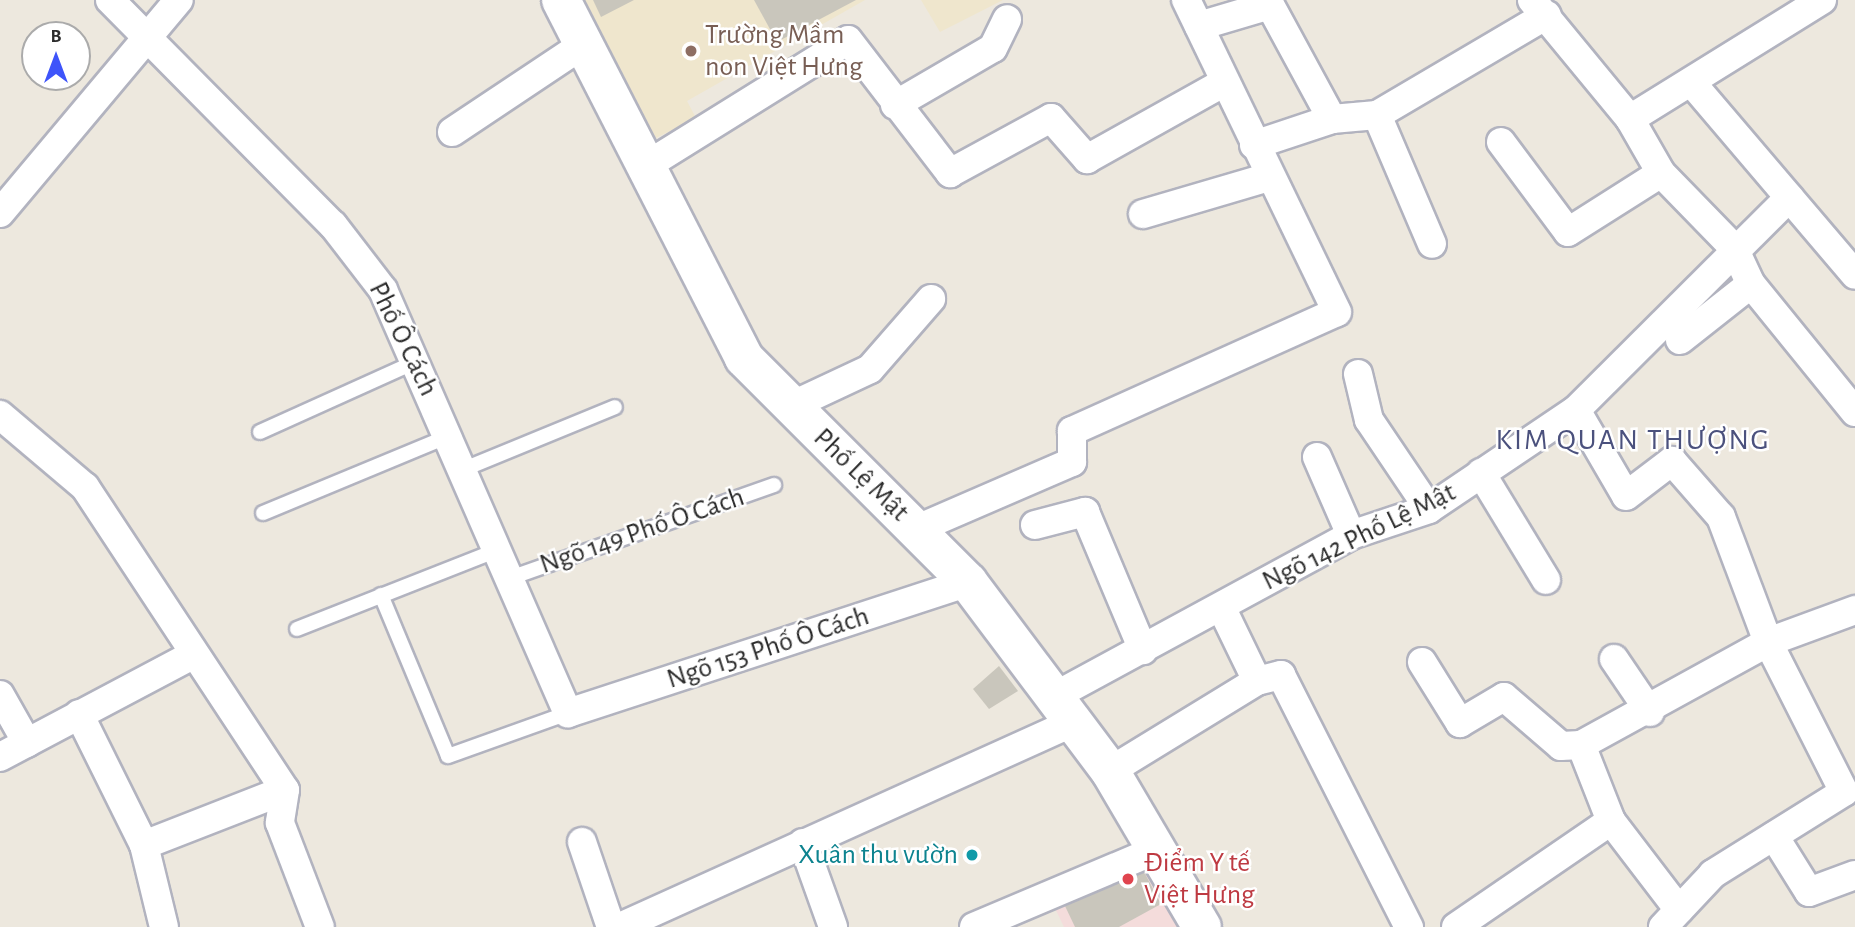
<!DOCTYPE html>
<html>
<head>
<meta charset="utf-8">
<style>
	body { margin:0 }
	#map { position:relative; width:1855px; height:927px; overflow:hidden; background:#ede8de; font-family:"Alegreya Sans",sans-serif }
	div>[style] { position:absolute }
	.education>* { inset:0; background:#efe6cd }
	.medical>* { inset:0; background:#f4dcdb }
	.building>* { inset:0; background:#c9c6bc }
	.roads { filter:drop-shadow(2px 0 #b2b3bf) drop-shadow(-2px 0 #b2b3bf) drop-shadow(0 2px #b2b3bf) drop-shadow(0 -2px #b2b3bf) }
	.lane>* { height:14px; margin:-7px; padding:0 7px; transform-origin:7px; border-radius:7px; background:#fff }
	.street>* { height:28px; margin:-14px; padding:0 14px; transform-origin:14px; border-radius:14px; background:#fff }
	.secondary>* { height:38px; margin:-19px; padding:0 19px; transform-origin:19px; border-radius:19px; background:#fff }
	.dots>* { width:19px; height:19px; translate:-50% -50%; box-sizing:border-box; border:4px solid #fff; border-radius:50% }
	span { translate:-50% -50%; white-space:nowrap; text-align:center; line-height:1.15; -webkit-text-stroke:5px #fff; paint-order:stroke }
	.education-label { font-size:28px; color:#785e54 }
	.left { translate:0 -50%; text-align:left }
	.street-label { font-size:28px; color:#2c2c2c }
	.culture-label { font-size:28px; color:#0d838f }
	.right { translate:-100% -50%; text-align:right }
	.health-label { font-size:28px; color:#be3a42 }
	.neighbourhood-label { font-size:30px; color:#4b517d; letter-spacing:2px }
	.north { position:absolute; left:21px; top:21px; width:70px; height:70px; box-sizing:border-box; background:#fff; border:2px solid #ababab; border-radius:50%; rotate:0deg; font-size:19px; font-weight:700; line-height:28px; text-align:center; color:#2c2c2c }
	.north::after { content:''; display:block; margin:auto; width:24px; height:32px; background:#3e54fa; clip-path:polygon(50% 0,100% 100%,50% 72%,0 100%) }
</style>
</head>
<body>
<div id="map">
	<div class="education">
		<div style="clip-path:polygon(578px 0,865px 0,687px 101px,696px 118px,656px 138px)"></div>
		<div style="clip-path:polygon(921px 0,1003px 0,940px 32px)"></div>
	</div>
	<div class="medical">
		<div style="clip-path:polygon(1146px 858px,1185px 927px,1064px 927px,1051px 900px)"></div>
	</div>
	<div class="building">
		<div style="clip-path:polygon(593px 0,634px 0,601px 17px)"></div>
		<div style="clip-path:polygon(754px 0,856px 0,777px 42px)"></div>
		<div style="clip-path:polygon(999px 666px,1018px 691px,989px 709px,973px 689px)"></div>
		<div style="clip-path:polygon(1142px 868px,1161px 904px,1119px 927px,1075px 927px,1065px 906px)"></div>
	</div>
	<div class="roads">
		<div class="lane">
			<div style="left:260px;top:432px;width:172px;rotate:-24.3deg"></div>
			<div style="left:464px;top:469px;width:163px;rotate:-22.3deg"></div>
			<div style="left:263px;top:513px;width:201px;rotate:-22.5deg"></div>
			<div style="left:510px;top:578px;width:280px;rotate:-19.4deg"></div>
			<div style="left:381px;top:595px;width:174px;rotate:67.4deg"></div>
			<div style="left:448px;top:756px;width:127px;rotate:-19.7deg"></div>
			<div style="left:297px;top:629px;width:216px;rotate:-21.5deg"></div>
		</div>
		<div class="street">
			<div style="left:110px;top:0;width:317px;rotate:45.3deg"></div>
			<div style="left:333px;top:225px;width:82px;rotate:52.4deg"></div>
			<div style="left:383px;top:290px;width:462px;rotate:66.4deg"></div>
			<div style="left:568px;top:713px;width:421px;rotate:-18.1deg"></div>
			<div style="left:1532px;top:0;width:154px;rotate:50.5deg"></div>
			<div style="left:1630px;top:119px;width:62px;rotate:60.1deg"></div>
			<div style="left:1661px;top:173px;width:105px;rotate:45.8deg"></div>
			<div style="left:1734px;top:248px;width:40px;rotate:65deg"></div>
			<div style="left:1751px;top:284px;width:165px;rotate:50.9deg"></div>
			<div style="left:1199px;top:26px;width:74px;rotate:-16.5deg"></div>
			<div style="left:1270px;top:5px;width:130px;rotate:61.5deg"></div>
			<div style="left:1691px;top:82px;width:253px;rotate:49.6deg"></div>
			<div style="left:895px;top:105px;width:113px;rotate:-30.2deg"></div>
			<div style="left:993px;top:48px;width:32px;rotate:-64deg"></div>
			<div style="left:1377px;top:115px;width:140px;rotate:66.9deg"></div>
			<div style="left:1630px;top:119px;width:226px;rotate:-31.8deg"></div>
			<div style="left:452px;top:132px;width:162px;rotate:-33.7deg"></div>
			<div style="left:1501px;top:142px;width:112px;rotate:53.3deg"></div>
			<div style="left:1568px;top:232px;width:110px;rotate:-32.4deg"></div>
			<div style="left:1254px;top:145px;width:82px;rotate:-18.4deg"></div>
			<div style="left:1332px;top:119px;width:45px;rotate:-5.1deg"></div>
			<div style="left:1377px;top:115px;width:197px;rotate:-30.5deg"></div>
			<div style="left:649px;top:164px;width:234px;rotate:-31.9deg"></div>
			<div style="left:848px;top:40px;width:168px;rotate:52.5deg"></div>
			<div style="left:950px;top:173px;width:115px;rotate:-28.6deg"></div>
			<div style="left:1051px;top:118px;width:55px;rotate:48.7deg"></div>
			<div style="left:1087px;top:159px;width:156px;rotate:-29.2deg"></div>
			<div style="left:0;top:213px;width:278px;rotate:-50deg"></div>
			<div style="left:1143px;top:214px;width:131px;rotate:-16.4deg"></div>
			<div style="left:1680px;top:340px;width:90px;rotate:-38.3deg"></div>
			<div style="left:1358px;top:374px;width:47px;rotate:76.6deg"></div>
			<div style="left:1369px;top:420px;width:107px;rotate:56deg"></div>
			<div style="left:789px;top:407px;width:89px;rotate:-25.1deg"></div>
			<div style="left:870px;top:369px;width:93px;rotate:-48.9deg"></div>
			<div style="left:1576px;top:410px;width:99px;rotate:59.8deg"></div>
			<div style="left:1626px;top:496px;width:58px;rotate:-37.3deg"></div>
			<div style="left:1672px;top:461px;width:74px;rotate:48.8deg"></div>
			<div style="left:1721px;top:517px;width:134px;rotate:69.4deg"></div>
			<div style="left:1768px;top:642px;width:168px;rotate:63.1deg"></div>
			<div style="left:1844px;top:792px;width:155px;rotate:148deg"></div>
			<div style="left:1713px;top:874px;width:73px;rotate:133.3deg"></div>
			<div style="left:0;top:415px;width:111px;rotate:40.3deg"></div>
			<div style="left:85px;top:487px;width:363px;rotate:56.6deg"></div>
			<div style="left:285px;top:790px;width:33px;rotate:99deg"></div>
			<div style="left:280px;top:823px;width:111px;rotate:69deg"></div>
			<div style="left:1317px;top:457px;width:85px;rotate:66.4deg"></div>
			<div style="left:1481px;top:473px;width:125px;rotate:58.7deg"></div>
			<div style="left:1035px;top:525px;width:52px;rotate:-14.6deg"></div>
			<div style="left:1085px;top:512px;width:150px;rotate:67.2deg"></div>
			<div style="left:917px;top:529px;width:169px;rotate:-23.4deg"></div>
			<div style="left:1072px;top:462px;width:31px;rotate:-90deg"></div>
			<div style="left:1072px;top:431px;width:290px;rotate:-24.2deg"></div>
			<div style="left:1337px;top:312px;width:347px;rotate:-115.8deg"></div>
			<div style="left:1614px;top:659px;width:64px;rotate:55.8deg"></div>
			<div style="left:1422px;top:662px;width:72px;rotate:58.1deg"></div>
			<div style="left:1460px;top:723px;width:51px;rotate:-30.6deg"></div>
			<div style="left:1504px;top:697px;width:75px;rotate:40.7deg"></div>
			<div style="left:1561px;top:746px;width:20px;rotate:-3deg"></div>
			<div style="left:1257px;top:681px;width:25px;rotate:-14deg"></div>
			<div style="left:1281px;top:675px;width:283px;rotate:63.1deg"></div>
			<div style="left:0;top:695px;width:55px;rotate:60.6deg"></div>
			<div style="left:1055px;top:696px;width:337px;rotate:-28.5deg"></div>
			<div style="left:1351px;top:535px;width:82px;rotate:-18.4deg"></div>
			<div style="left:1429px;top:509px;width:177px;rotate:-34deg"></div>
			<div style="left:1576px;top:410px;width:301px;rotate:-44.9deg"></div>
			<div style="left:79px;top:714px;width:146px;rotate:63.6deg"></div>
			<div style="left:144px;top:845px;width:84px;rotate:76.3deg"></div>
			<div style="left:0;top:757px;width:216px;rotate:-27.9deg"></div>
			<div style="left:1110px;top:771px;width:172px;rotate:-31.5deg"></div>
			<div style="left:1257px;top:681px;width:82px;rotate:-115.9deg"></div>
			<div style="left:1611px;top:821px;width:112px;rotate:52.6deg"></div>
			<div style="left:1774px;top:836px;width:66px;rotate:58deg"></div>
			<div style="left:1809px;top:892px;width:49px;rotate:-20.3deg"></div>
			<div style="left:582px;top:842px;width:90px;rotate:71.2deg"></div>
			<div style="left:803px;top:843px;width:89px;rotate:70.3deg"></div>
			<div style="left:144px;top:845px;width:151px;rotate:-21.3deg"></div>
			<div style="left:620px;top:927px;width:498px;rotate:-24.3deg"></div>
			<div style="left:974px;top:927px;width:198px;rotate:-22.9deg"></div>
			<div style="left:1456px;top:927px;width:188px;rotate:-34.4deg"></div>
			<div style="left:1611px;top:821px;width:82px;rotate:-111.5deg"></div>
			<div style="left:1581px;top:745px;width:213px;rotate:-28.8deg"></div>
			<div style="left:1768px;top:642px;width:93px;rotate:-20.2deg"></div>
		</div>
		<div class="secondary">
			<div style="left:561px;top:0;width:402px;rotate:62.9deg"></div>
			<div style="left:744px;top:358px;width:317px;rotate:45deg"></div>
			<div style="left:968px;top:582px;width:236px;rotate:53.1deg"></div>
			<div style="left:1110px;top:771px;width:181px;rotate:59.5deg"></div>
		</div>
	</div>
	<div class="dots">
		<div style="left:691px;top:51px;background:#8d6e63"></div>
		<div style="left:972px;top:855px;background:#0f9aa8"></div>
		<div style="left:1128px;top:879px;background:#e0444e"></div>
	</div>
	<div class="education-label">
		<span class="left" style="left:705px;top:51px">Trường Mầm<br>non Việt Hưng</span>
	</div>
	<div class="street-label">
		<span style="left:403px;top:339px;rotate:64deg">Phố Ô Cách</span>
		<span style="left:861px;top:475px;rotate:44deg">Phố Lệ Mật</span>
		<span style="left:642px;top:531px;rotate:-19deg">Ngõ 149 Phố Ô Cách</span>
		<span style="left:1359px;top:537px;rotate:-26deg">Ngõ 142 Phố Lệ Mật</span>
		<span style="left:768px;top:648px;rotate:-18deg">Ngõ 153 Phố Ô Cách</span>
	</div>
	<div class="culture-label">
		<span class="right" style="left:958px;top:855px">Xuân thu vườn</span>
	</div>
	<div class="health-label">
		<span class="left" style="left:1144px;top:879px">Điểm Y tế<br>Việt Hưng</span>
	</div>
	<div class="neighbourhood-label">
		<span style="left:1633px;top:440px">KIM QUAN THƯỢNG</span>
	</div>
	<div class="north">B</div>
</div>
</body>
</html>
